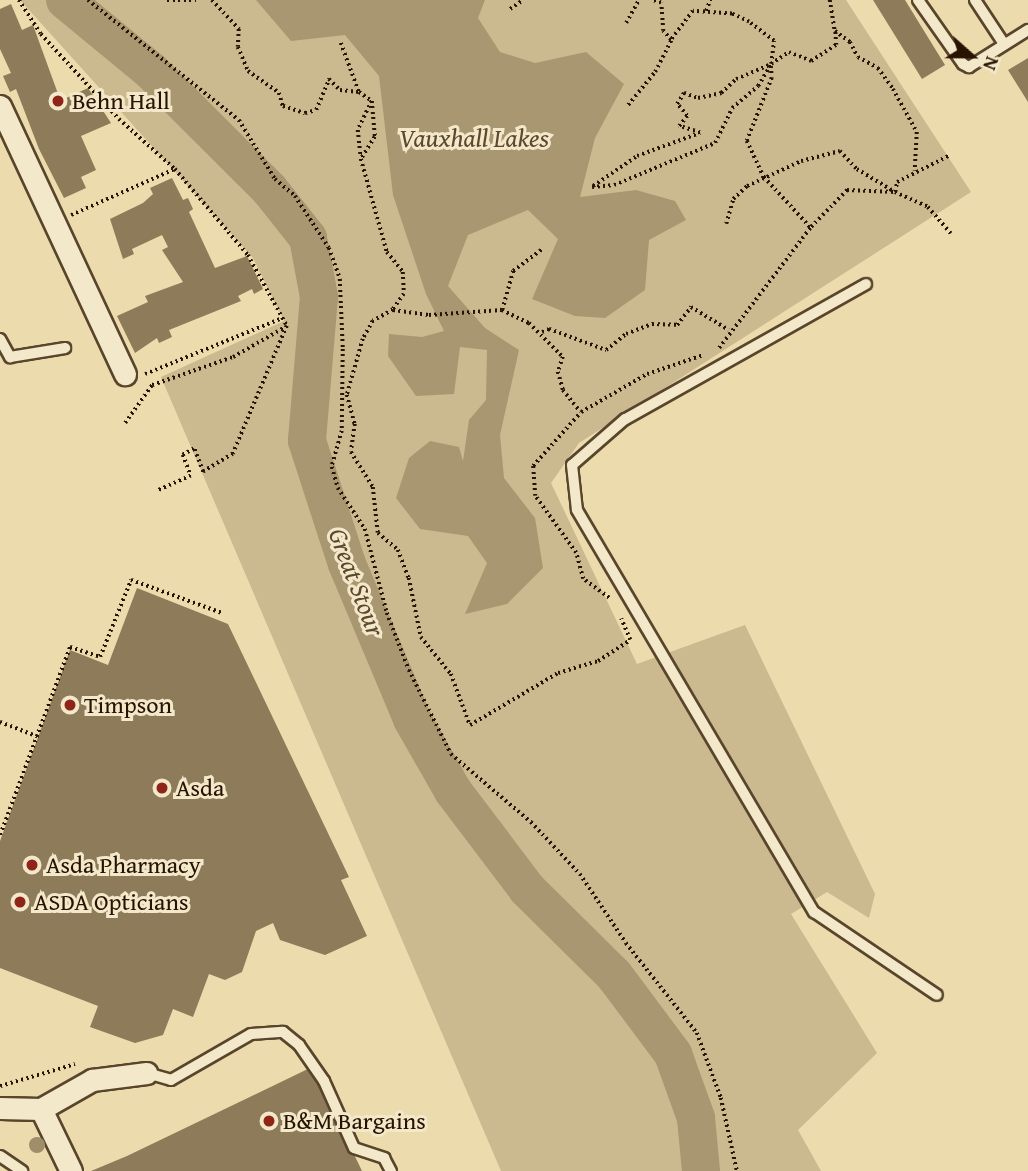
<!DOCTYPE html>
<html>
<head>
<meta charset="utf-8">
<style>
	body { margin:0 }
	#map { position:relative; width:1028px; height:1171px; overflow:hidden; background:#ecdbac; font-family:"Gentium Book Plus",serif }
	div>[style] { position:absolute }
	.green>* { inset:0; background:#cbb98f }
	.water>* { inset:0; background:#a99772 }
	.river>* { height:38px; margin:-19px; padding:0 19px; transform-origin:19px; border-radius:19px; background:#a99772 }
	.building>* { inset:0; background:#8e7b5a }
	.path>* { height:3.5px; margin-top:-1.75px; transform-origin:0; background:repeating-linear-gradient(90deg,#281301 0 2px,transparent 0 5.5px) }
	.roads { filter:drop-shadow(2px 0 #59452c) drop-shadow(-2px 0 #59452c) drop-shadow(0 2px #59452c) drop-shadow(0 -2px #59452c) }
	.service>* { height:10px; margin:-5px; padding:0 5px; transform-origin:5px; border-radius:5px; background:#f3e8c9 }
	.minor>* { height:21px; margin:-10.5px; padding:0 10.5px; transform-origin:10.5px; border-radius:10.5px; background:#f3e8c9 }
	.trees>* { width:16px; height:16px; margin:-8px; border-radius:50%; background:#a08d69 }
	.dots>* { width:19px; height:19px; translate:-50% -50%; box-sizing:border-box; border:4px solid #f3e8c9; border-radius:50% }
	span { translate:-50% -50%; white-space:nowrap; text-align:center; line-height:1.15; -webkit-text-stroke:6px #f3e8c9; paint-order:stroke }
	.poi-label { font-size:24px; color:#281301 }
	.left { translate:0 -50%; text-align:left }
	.water-label { font-size:26px; color:#5c482e; font-style:italic }
	.north { position:absolute; left:937px; top:21px; width:70px; height:70px; -webkit-text-stroke:5px #f3e8c9; paint-order:stroke; rotate:111deg; font-size:19px; font-weight:700; line-height:28px; text-align:center; color:#281301 }
	.north::after { content:''; display:block; margin:auto; width:24px; height:32px; background:#281301; clip-path:polygon(50% 0,100% 100%,50% 72%,0 100%) }
</style>
</head>
<body>
<div id="map">
	<div class="green">
		<div style="clip-path:polygon(20px 0,846px 0,971px 192px,579px 443px,551px 483px,637px 664px,745px 625px,875px 894px,869px 918px,827px 892px,791px 914px,877px 1053px,798px 1130px,821px 1171px,501px 1171px,161px 377px,284px 321px,253px 258px)"></div>
	</div>
	<div class="water">
		<div style="clip-path:polygon(256px 0,485px 0,478px 18px,500px 52px,535px 63px,586px 52px,624px 84px,595px 138px,580px 197px,636px 190px,675px 201px,686px 220px,649px 240px,645px 290px,605px 318px,575px 316px,532px 299px,558px 239px,528px 210px,468px 235px,448px 286px,485px 328px,519px 350px,500px 435px,504px 478px,535px 518px,543px 568px,507px 604px,465px 614px,487px 563px,468px 536px,420px 529px,396px 498px,409px 458px,430px 441px,459px 447px,463px 461px,469px 420px,486px 400px,487px 350px,460px 347px,454px 394px,416px 396px,388px 356px,389px 334px,422px 337px,444px 331px,426px 294px,393px 195px,379px 76px,345px 35px,291px 41px)"></div>
	</div>
	<div class="river">
		<div style="left:65px;top:0;width:112px;rotate:39.5deg"></div>
		<div style="left:151px;top:71px;width:168px;rotate:45deg"></div>
		<div style="left:270px;top:190px;width:61px;rotate:51.6deg"></div>
		<div style="left:308px;top:238px;width:60px;rotate:79.4deg"></div>
		<div style="left:319px;top:297px;width:144px;rotate:94.8deg"></div>
		<div style="left:307px;top:441px;width:129px;rotate:72deg"></div>
		<div style="left:347px;top:564px;width:168px;rotate:67.2deg"></div>
		<div style="left:412px;top:719px;width:83px;rotate:60.3deg"></div>
		<div style="left:453px;top:791px;width:123px;rotate:52.9deg"></div>
		<div style="left:527px;top:889px;width:122px;rotate:44.7deg"></div>
		<div style="left:614px;top:975px;width:99px;rotate:53.2deg"></div>
		<div style="left:673px;top:1054px;width:68px;rotate:70.2deg"></div>
		<div style="left:696px;top:1118px;width:53px;rotate:84.6deg"></div>
	</div>
	<div class="building">
		<div style="clip-path:polygon(873px 0,905px 0,945px 65px,922px 79px)"></div>
		<div style="clip-path:polygon(11px 4px,22px 30px,33px 25px,57px 91px,64px 99px,88px 88px,111px 123px,81px 136px,96px 170px,81px 177px,86px 188px,64px 198px,39px 149px,16px 89px,10px 92px,3px 76px,11px 73px,0 49px,0 9px)"></div>
		<div style="clip-path:polygon(1028px 58px,1028px 102px,1008px 70px)"></div>
		<div style="clip-path:polygon(172px 178px,183px 200px,188px 198px,193px 209px,189px 212px,215px 268px,247px 256px,263px 289px,254px 294px,252px 289px,238px 296px,241px 301px,169px 330px,172px 337px,159px 343px,157px 338px,135px 353px,117px 316px,148px 302px,145px 296px,183px 282px,162px 250px,168px 247px,162px 235px,132px 249px,134px 254px,123px 259px,110px 219px,143px 203px,153px 194px,150px 188px)"></div>
		<div style="clip-path:polygon(137px 588px,228px 624px,349px 877px,341px 880px,367px 936px,325px 955px,280px 940px,273px 923px,256px 931px,242px 972px,225px 980px,209px 974px,193px 1017px,173px 1009px,163px 1035px,135px 1043px,90px 1027px,98px 1006px,0 968px,0 841px,70px 650px,108px 665px)"></div>
		<div style="clip-path:polygon(312px 1067px,362px 1171px,91px 1171px,127px 1156px)"></div>
	</div>
	<div class="path">
		<div style="left:19px;top:0;width:40px;rotate:57.1deg"></div>
		<div style="left:41px;top:34px;width:115px;rotate:47.5deg"></div>
		<div style="left:119px;top:119px;width:75px;rotate:41.8deg"></div>
		<div style="left:175px;top:169px;width:113px;rotate:49.7deg"></div>
		<div style="left:248px;top:255px;width:81px;rotate:61.2deg"></div>
		<div style="left:287px;top:326px;width:139px;rotate:112.9deg"></div>
		<div style="left:233px;top:454px;width:35px;rotate:149deg"></div>
		<div style="left:203px;top:472px;width:25px;rotate:-111deg"></div>
		<div style="left:194px;top:449px;width:13px;rotate:151deg"></div>
		<div style="left:183px;top:455px;width:22px;rotate:69deg"></div>
		<div style="left:191px;top:476px;width:36px;rotate:156deg"></div>
		<div style="left:88px;top:0;width:193px;rotate:38.5deg"></div>
		<div style="left:239px;top:120px;width:69px;rotate:58.6deg"></div>
		<div style="left:275px;top:179px;width:26px;rotate:40deg"></div>
		<div style="left:295px;top:196px;width:62px;rotate:56.8deg"></div>
		<div style="left:329px;top:248px;width:33px;rotate:70deg"></div>
		<div style="left:340px;top:279px;width:70px;rotate:87.5deg"></div>
		<div style="left:343px;top:349px;width:82px;rotate:90.7deg"></div>
		<div style="left:342px;top:431px;width:37px;rotate:106deg"></div>
		<div style="left:332px;top:467px;width:22px;rotate:74deg"></div>
		<div style="left:338px;top:488px;width:49px;rotate:56.6deg"></div>
		<div style="left:365px;top:529px;width:87px;rotate:75.3deg"></div>
		<div style="left:387px;top:613px;width:61px;rotate:68.9deg"></div>
		<div style="left:409px;top:670px;width:94px;rotate:63.4deg"></div>
		<div style="left:451px;top:754px;width:105px;rotate:40.4deg"></div>
		<div style="left:531px;top:822px;width:71px;rotate:46.7deg"></div>
		<div style="left:580px;top:874px;width:83px;rotate:56.3deg"></div>
		<div style="left:626px;top:943px;width:115px;rotate:51.7deg"></div>
		<div style="left:697px;top:1033px;width:69px;rotate:69.7deg"></div>
		<div style="left:721px;top:1098px;width:75px;rotate:77.6deg"></div>
		<div style="left:167px;top:0;width:29px"></div>
		<div style="left:212px;top:0;width:40px;rotate:47deg"></div>
		<div style="left:239px;top:29px;width:18px;rotate:93deg"></div>
		<div style="left:238px;top:47px;width:26px;rotate:67deg"></div>
		<div style="left:248px;top:71px;width:38px;rotate:35deg"></div>
		<div style="left:279px;top:93px;width:14px;rotate:73deg"></div>
		<div style="left:283px;top:106px;width:23px;rotate:18deg"></div>
		<div style="left:305px;top:113px;width:11px;rotate:-15deg"></div>
		<div style="left:316px;top:110px;width:34px;rotate:-67deg"></div>
		<div style="left:329px;top:79px;width:16px;rotate:45deg"></div>
		<div style="left:340px;top:90px;width:19px;rotate:6deg"></div>
		<div style="left:359px;top:92px;width:16px;rotate:35deg"></div>
		<div style="left:372px;top:101px;width:32px;rotate:116deg"></div>
		<div style="left:358px;top:130px;width:27px;rotate:84deg"></div>
		<div style="left:830px;top:0;width:31px;rotate:81deg"></div>
		<div style="left:510px;top:9px;width:16px;rotate:-35deg"></div>
		<div style="left:706px;top:11px;width:12px;rotate:-70deg"></div>
		<div style="left:626px;top:23px;width:26px;rotate:-61deg"></div>
		<div style="left:341px;top:43px;width:52px;rotate:69.8deg"></div>
		<div style="left:771px;top:66px;width:12px;rotate:85deg"></div>
		<div style="left:772px;top:78px;width:68px;rotate:111.6deg"></div>
		<div style="left:747px;top:141px;width:40px;rotate:65deg"></div>
		<div style="left:764px;top:177px;width:68px;rotate:47.4deg"></div>
		<div style="left:372px;top:101px;width:36px;rotate:85deg"></div>
		<div style="left:375px;top:137px;width:26px;rotate:122deg"></div>
		<div style="left:361px;top:159px;width:97px;rotate:74.4deg"></div>
		<div style="left:387px;top:252px;width:26px;rotate:51deg"></div>
		<div style="left:403px;top:272px;width:22px;rotate:87deg"></div>
		<div style="left:404px;top:294px;width:19px;rotate:125deg"></div>
		<div style="left:393px;top:310px;width:23px;rotate:151deg"></div>
		<div style="left:373px;top:321px;width:21px;rotate:119deg"></div>
		<div style="left:363px;top:339px;width:58px;rotate:105.9deg"></div>
		<div style="left:347px;top:395px;width:30px;rotate:75deg"></div>
		<div style="left:355px;top:424px;width:28px;rotate:98deg"></div>
		<div style="left:351px;top:452px;width:41px;rotate:57.8deg"></div>
		<div style="left:373px;top:487px;width:46px;rotate:83.8deg"></div>
		<div style="left:378px;top:533px;width:26px;rotate:40deg"></div>
		<div style="left:398px;top:550px;width:30px;rotate:69deg"></div>
		<div style="left:409px;top:578px;width:60px;rotate:78.5deg"></div>
		<div style="left:421px;top:637px;width:48px;rotate:51deg"></div>
		<div style="left:451px;top:674px;width:54px;rotate:69.6deg"></div>
		<div style="left:470px;top:725px;width:102px;rotate:-30.6deg"></div>
		<div style="left:558px;top:673px;width:42px;rotate:-16.7deg"></div>
		<div style="left:598px;top:661px;width:38px;rotate:-33deg"></div>
		<div style="left:630px;top:640px;width:23px;rotate:-113deg"></div>
		<div style="left:628px;top:105px;width:43px;rotate:-50.7deg"></div>
		<div style="left:655px;top:72px;width:36px;rotate:-63deg"></div>
		<div style="left:593px;top:186px;width:53px;rotate:-34.3deg"></div>
		<div style="left:637px;top:156px;width:67px;rotate:-20.1deg"></div>
		<div style="left:700px;top:133px;width:22px;rotate:-162deg"></div>
		<div style="left:679px;top:126px;width:13px;rotate:-51deg"></div>
		<div style="left:687px;top:116px;width:16px;rotate:-130deg"></div>
		<div style="left:677px;top:104px;width:13px;rotate:-58deg"></div>
		<div style="left:684px;top:93px;width:15px;rotate:20deg"></div>
		<div style="left:698px;top:98px;width:24px;rotate:-12deg"></div>
		<div style="left:721px;top:93px;width:21px;rotate:-43deg"></div>
		<div style="left:736px;top:79px;width:38px;rotate:-23deg"></div>
		<div style="left:771px;top:64px;width:23px;rotate:-83deg"></div>
		<div style="left:774px;top:41px;width:31px;rotate:-143deg"></div>
		<div style="left:749px;top:22px;width:19px;rotate:-155deg"></div>
		<div style="left:732px;top:14px;width:39px;rotate:-176deg"></div>
		<div style="left:693px;top:11px;width:36px;rotate:127deg"></div>
		<div style="left:671px;top:40px;width:12px;rotate:-132deg"></div>
		<div style="left:663px;top:31px;width:28px;rotate:-94deg"></div>
		<div style="left:661px;top:3px;width:9px;rotate:-162deg"></div>
		<div style="left:592px;top:187px;width:22px;rotate:-5deg"></div>
		<div style="left:614px;top:185px;width:109px;rotate:-22.6deg"></div>
		<div style="left:715px;top:143px;width:39px;rotate:-64deg"></div>
		<div style="left:732px;top:108px;width:34px;rotate:-40deg"></div>
		<div style="left:758px;top:86px;width:26px;rotate:-59deg"></div>
		<div style="left:771px;top:64px;width:22px;rotate:-34deg"></div>
		<div style="left:789px;top:52px;width:24px;rotate:22deg"></div>
		<div style="left:811px;top:61px;width:30px;rotate:-33deg"></div>
		<div style="left:836px;top:45px;width:14px;rotate:-94deg"></div>
		<div style="left:835px;top:31px;width:19px;rotate:36deg"></div>
		<div style="left:850px;top:42px;width:17px;rotate:62deg"></div>
		<div style="left:858px;top:57px;width:23px;rotate:29deg"></div>
		<div style="left:878px;top:68px;width:26px;rotate:54deg"></div>
		<div style="left:893px;top:89px;width:49px;rotate:60.8deg"></div>
		<div style="left:917px;top:132px;width:39px;rotate:93deg"></div>
		<div style="left:71px;top:215px;width:114px;rotate:-23.9deg"></div>
		<div style="left:726px;top:224px;width:26px;rotate:-74deg"></div>
		<div style="left:733px;top:199px;width:19px;rotate:-43deg"></div>
		<div style="left:747px;top:186px;width:60px;rotate:-24.8deg"></div>
		<div style="left:801px;top:161px;width:40px;rotate:-14.4deg"></div>
		<div style="left:840px;top:151px;width:25px;rotate:47deg"></div>
		<div style="left:857px;top:169px;width:44px;rotate:31.2deg"></div>
		<div style="left:895px;top:192px;width:10px;rotate:-79deg"></div>
		<div style="left:897px;top:182px;width:59px;rotate:-27deg"></div>
		<div style="left:393px;top:310px;width:36px;rotate:8deg"></div>
		<div style="left:429px;top:315px;width:73px;rotate:-3.9deg"></div>
		<div style="left:502px;top:310px;width:30px;rotate:26deg"></div>
		<div style="left:529px;top:323px;width:48px;rotate:45deg"></div>
		<div style="left:563px;top:357px;width:16px;rotate:108deg"></div>
		<div style="left:558px;top:372px;width:19px;rotate:74deg"></div>
		<div style="left:563px;top:390px;width:28px;rotate:51deg"></div>
		<div style="left:502px;top:310px;width:41px;rotate:-74.2deg"></div>
		<div style="left:513px;top:271px;width:36px;rotate:-37deg"></div>
		<div style="left:542px;top:332px;width:8px;rotate:-23deg"></div>
		<div style="left:549px;top:329px;width:61px;rotate:20.2deg"></div>
		<div style="left:606px;top:350px;width:26px;rotate:-39deg"></div>
		<div style="left:626px;top:334px;width:28px;rotate:-21deg"></div>
		<div style="left:652px;top:324px;width:25px;rotate:2deg"></div>
		<div style="left:677px;top:325px;width:23px;rotate:-52deg"></div>
		<div style="left:691px;top:307px;width:44px;rotate:31.2deg"></div>
		<div style="left:719px;top:348px;width:152px;rotate:-52.8deg"></div>
		<div style="left:811px;top:227px;width:52px;rotate:-45.8deg"></div>
		<div style="left:847px;top:190px;width:48px;rotate:2.4deg"></div>
		<div style="left:895px;top:192px;width:36px;rotate:24deg"></div>
		<div style="left:928px;top:207px;width:35px;rotate:49deg"></div>
		<div style="left:145px;top:374px;width:148px;rotate:-22.2deg"></div>
		<div style="left:125px;top:423px;width:47px;rotate:-54.6deg"></div>
		<div style="left:152px;top:385px;width:86px;rotate:-19.1deg"></div>
		<div style="left:233px;top:357px;width:62px;rotate:-29.9deg"></div>
		<div style="left:609px;top:598px;width:32px;rotate:-144deg"></div>
		<div style="left:583px;top:579px;width:27px;rotate:-105deg"></div>
		<div style="left:576px;top:553px;width:70px;rotate:-125.7deg"></div>
		<div style="left:535px;top:496px;width:30px;rotate:-94deg"></div>
		<div style="left:533px;top:466px;width:72px;rotate:-48.4deg"></div>
		<div style="left:581px;top:412px;width:76px;rotate:-29.9deg"></div>
		<div style="left:647px;top:374px;width:59px;rotate:-18.7deg"></div>
		<div style="left:0;top:722px;width:40px;rotate:21deg"></div>
		<div style="left:0;top:835px;width:201px;rotate:-69.6deg"></div>
		<div style="left:70px;top:647px;width:32px;rotate:18deg"></div>
		<div style="left:100px;top:657px;width:83px;rotate:-68.1deg"></div>
		<div style="left:131px;top:580px;width:97px;rotate:19.9deg"></div>
		<div style="left:0;top:1086px;width:78px;rotate:-16.3deg"></div>
	</div>
	<div class="roads">
		<div class="service">
			<div style="left:918px;top:0;width:78px;rotate:54.9deg"></div>
			<div style="left:963px;top:64px;width:7px;rotate:27deg"></div>
			<div style="left:969px;top:67px;width:70px;rotate:-32.1deg"></div>
			<div style="left:975px;top:0;width:53px;rotate:56.6deg"></div>
			<div style="left:866px;top:284px;width:276px;rotate:150.7deg"></div>
			<div style="left:625px;top:419px;width:70px;rotate:139deg"></div>
			<div style="left:572px;top:465px;width:45px;rotate:83.7deg"></div>
			<div style="left:577px;top:510px;width:467px;rotate:59.5deg"></div>
			<div style="left:814px;top:912px;width:148px;rotate:34deg"></div>
			<div style="left:0;top:339px;width:21px;rotate:61deg"></div>
			<div style="left:10px;top:357px;width:56px;rotate:-9.3deg"></div>
			<div style="left:147px;top:1073px;width:25px;rotate:16deg"></div>
			<div style="left:171px;top:1080px;width:92px;rotate:-29.9deg"></div>
			<div style="left:251px;top:1034px;width:32px;rotate:-4deg"></div>
			<div style="left:283px;top:1032px;width:21px;rotate:39deg"></div>
			<div style="left:299px;top:1045px;width:44px;rotate:55.2deg"></div>
			<div style="left:324px;top:1081px;width:73px;rotate:65.9deg"></div>
			<div style="left:354px;top:1148px;width:32px;rotate:18deg"></div>
			<div style="left:384px;top:1158px;width:15px;rotate:62deg"></div>
			<div style="left:0;top:1156px;width:27px;rotate:34deg"></div>
		</div>
		<div class="minor">
			<div style="left:0;top:106px;width:296px;rotate:65deg"></div>
			<div style="left:0;top:1108px;width:41px;rotate:1.4deg"></div>
			<div style="left:41px;top:1109px;width:59px;rotate:-29.6deg"></div>
			<div style="left:92px;top:1080px;width:55px;rotate:-7.3deg"></div>
			<div style="left:41px;top:1109px;width:69px;rotate:64.2deg"></div>
		</div>
	</div>
	<div class="trees">
		<div style="left:37px;top:1145px"></div>
	</div>
	<div class="dots">
		<div style="left:58px;top:101px;background:#8f2418"></div>
		<div style="left:70px;top:705px;background:#8f2418"></div>
		<div style="left:162px;top:788px;background:#8f2418"></div>
		<div style="left:32px;top:865px;background:#8f2418"></div>
		<div style="left:20px;top:902px;background:#8f2418"></div>
		<div style="left:269px;top:1121px;background:#8f2418"></div>
	</div>
	<div class="poi-label">
		<span class="left" style="left:72px;top:101px">Behn Hall</span>
		<span class="left" style="left:84px;top:705px">Timpson</span>
		<span class="left" style="left:176px;top:788px">Asda</span>
		<span class="left" style="left:46px;top:865px">Asda Pharmacy</span>
		<span class="left" style="left:34px;top:902px">ASDA Opticians</span>
		<span class="left" style="left:283px;top:1121px">B&amp;M Bargains</span>
	</div>
	<div class="water-label">
		<span style="left:474px;top:138px">Vauxhall Lakes</span>
		<span style="left:357px;top:582px;rotate:69deg">Great Stour</span>
	</div>
	<div class="north">N</div>
</div>
</body>
</html>
